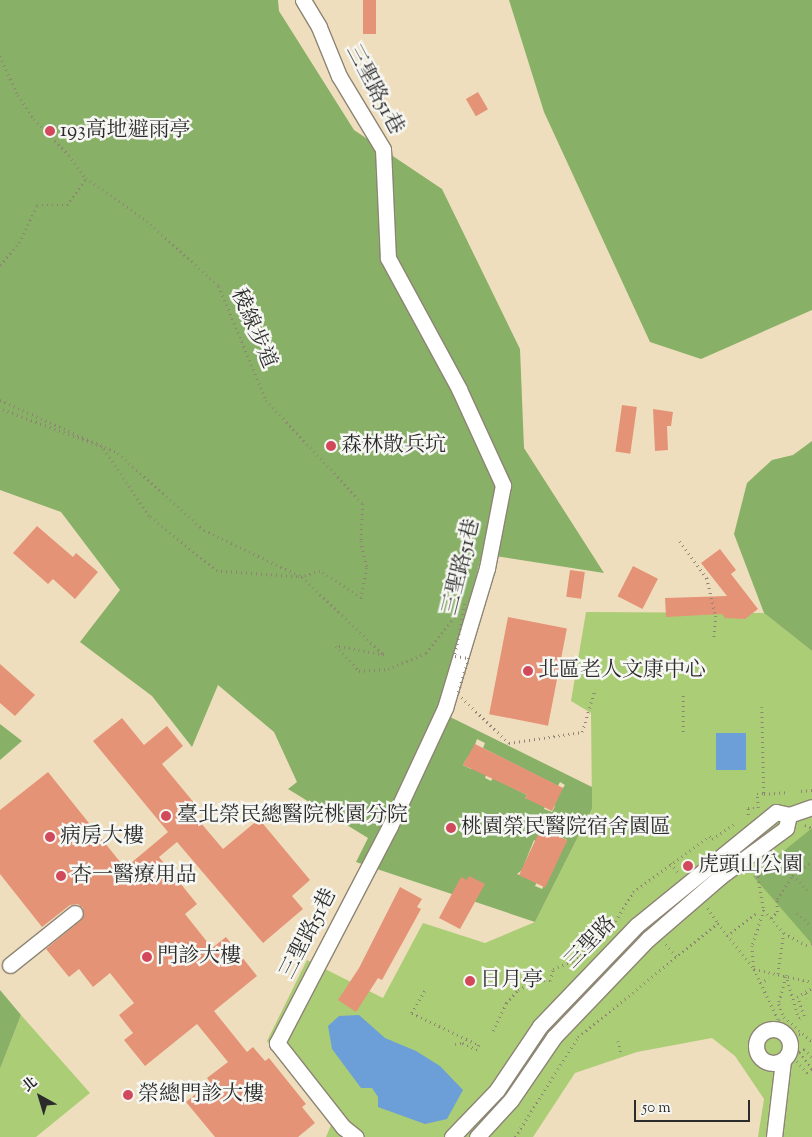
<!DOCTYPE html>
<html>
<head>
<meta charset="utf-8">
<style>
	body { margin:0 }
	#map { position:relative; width:812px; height:1137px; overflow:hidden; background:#efdebd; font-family:"Sorts Mill Goudy","Noto Serif TC",serif }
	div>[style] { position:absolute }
	.green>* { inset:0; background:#abcd76 }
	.forest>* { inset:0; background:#88b067 }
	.water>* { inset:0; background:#6c9ed7; transform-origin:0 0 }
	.building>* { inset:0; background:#e59377; transform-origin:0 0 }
	.path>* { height:2.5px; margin-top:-1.25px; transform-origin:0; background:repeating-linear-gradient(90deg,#8d8474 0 1px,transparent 0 5px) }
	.roads { filter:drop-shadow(1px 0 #8d8474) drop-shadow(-1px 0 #8d8474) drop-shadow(0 1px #8d8474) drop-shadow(0 -1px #8d8474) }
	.minor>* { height:15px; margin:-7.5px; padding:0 7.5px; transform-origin:7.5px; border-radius:7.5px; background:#fff }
	.minor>.ring { margin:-7.5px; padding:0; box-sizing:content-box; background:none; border:15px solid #fff; border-radius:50% }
	.path-bridge>* { height:2.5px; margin-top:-1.25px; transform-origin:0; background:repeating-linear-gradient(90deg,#8d8474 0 1px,transparent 0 5px) }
	.dots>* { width:14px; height:14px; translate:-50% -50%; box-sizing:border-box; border:2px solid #f6f6f2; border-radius:50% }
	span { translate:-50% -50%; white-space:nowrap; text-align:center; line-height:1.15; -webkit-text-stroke:5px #f6f6f2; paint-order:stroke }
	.street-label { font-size:21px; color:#2b2b2b }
	.poi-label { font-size:21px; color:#2b2b2b }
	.left { translate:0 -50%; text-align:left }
	.north { position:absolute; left:15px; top:1072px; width:50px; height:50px; -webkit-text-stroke:4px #f6f6f2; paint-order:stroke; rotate:321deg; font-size:14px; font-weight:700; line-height:20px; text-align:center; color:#2b2b2b }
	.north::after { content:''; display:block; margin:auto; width:18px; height:22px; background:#2b2b2b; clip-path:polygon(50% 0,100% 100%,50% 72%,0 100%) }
	.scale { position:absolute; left:634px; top:1100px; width:116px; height:22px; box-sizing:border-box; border:2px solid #2b2b2b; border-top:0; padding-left:6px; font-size:15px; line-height:18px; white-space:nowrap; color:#2b2b2b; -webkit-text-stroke:4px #f6f6f2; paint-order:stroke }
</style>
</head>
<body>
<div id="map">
	<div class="green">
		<div style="clip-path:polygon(586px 612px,764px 613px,812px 651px,812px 1137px,758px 1137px,764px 1099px,735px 1056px,712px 1038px,637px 1052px,575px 1073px,533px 1137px,326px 1137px,331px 1125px,267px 1041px,307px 960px,383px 998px,423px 923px,485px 943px,535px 922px,592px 809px,591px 713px,571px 701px)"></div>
		<div style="clip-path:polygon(21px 1015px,90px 1093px,36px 1137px,0 1137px,0 1069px)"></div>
	</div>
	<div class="forest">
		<div style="clip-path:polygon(evenodd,0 0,278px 0,279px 11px,354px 130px,442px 189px,520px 349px,524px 448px,604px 573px,482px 554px,440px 712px,592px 787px,592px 809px,535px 922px,356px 862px,368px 838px,288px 789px,297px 782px,274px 732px,218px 685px,192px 747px,152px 696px,80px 642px,120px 590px,61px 512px,0 490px,0 0,477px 739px,485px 743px,483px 748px,558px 786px,560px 782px,565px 785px,551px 804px,555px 806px,552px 812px,544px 809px,546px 804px,525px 798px,527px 795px,493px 778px,491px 781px,485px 778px,487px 773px,472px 766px,471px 769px,463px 765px,467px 758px,470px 759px,477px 739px,0 0,541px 828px,559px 841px,561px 837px,567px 840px,542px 889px,535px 886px,537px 882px,517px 874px,522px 870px,534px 840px,537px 842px,541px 828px)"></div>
		<div style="clip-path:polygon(509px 0,812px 0,812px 310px,701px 359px,650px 342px,544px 112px)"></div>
		<div style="clip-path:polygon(812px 441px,812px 651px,764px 613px,734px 534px,747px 483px,772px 460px,793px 455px)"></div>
		<div style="clip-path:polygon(0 724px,22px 741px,0 760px)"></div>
		<div style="clip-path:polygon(812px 828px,812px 944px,753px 876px)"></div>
		<div style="clip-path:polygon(0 990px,21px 1015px,0 1069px)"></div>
	</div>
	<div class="water">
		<div style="left:716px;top:733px;width:30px;height:37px"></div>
		<div style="clip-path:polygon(359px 1015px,385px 1038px,416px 1051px,440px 1066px,463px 1090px,447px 1119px,425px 1124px,378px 1107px,378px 1097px,372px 1088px,361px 1088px,332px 1049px,328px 1026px,339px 1016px)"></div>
	</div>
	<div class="building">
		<div style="left:363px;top:0;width:13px;height:34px"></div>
		<div style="left:478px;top:92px;width:20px;height:14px;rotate:60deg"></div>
		<div style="left:622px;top:405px;width:15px;height:47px;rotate:8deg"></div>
		<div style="clip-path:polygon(653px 409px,673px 412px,671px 426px,667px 426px,668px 450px,655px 451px)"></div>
		<div style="clip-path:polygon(37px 526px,73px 557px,76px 553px,98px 572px,75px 599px,53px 579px,48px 584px,13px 553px)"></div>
		<div style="clip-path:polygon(720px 549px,736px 570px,731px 574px,758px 609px,745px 619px,725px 618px,722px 614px,666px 617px,665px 598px,727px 596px,701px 563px)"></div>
		<div style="left:633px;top:566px;width:28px;height:34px;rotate:27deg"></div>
		<div style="left:570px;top:570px;width:15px;height:27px;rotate:8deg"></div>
		<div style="left:508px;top:617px;width:60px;height:99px;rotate:11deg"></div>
		<div style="clip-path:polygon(0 664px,35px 695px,15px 716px,0 703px)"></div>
		<div style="clip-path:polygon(122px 718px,144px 745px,167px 726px,183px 746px,162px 764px,195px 804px,189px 809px,223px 849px,259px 819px,310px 880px,292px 896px,303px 909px,263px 943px,177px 842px,159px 857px,197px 904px,185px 914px,212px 948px,226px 937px,257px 976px,214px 1011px,247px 1052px,253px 1047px,265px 1061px,269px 1058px,306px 1104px,302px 1107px,315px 1123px,298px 1137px,215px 1137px,186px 1102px,210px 1082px,207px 1078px,228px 1062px,197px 1024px,145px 1066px,124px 1040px,133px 1033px,119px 1015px,134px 1003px,110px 973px,93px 987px,79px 969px,69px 977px,46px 949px,81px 920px,83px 908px,78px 904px,70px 905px,42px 927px,0 874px,0 810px,48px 772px,125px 868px,168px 832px,93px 741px)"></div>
		<div style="clip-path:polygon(475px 744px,563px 788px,552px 811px,525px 798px,527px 795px,463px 765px)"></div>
		<div style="left:541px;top:828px;width:29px;height:52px;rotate:25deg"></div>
		<div style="clip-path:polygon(469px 876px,485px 884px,460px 929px,439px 918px,461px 877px,467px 880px)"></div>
		<div style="clip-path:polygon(400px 887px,422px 899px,417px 907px,421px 909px,382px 980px,378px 978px,356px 1012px,338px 1000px,359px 968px)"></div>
	</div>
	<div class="path">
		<div style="left:0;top:56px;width:43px;rotate:65.2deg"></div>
		<div style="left:18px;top:95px;width:29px;rotate:56deg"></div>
		<div style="left:34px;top:119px;width:50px;rotate:45.8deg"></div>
		<div style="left:69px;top:155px;width:29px;rotate:54deg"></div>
		<div style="left:86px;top:178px;width:75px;rotate:35.2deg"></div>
		<div style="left:147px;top:221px;width:97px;rotate:42.1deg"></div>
		<div style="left:219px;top:286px;width:123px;rotate:67.6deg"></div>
		<div style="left:266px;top:400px;width:142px;rotate:47deg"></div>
		<div style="left:363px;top:504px;width:37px;rotate:93deg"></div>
		<div style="left:361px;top:541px;width:28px;rotate:77deg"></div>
		<div style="left:367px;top:568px;width:31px;rotate:101deg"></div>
		<div style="left:361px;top:598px;width:49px;rotate:-146.6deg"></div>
		<div style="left:320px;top:571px;width:19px;rotate:162deg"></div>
		<div style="left:302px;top:577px;width:85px;rotate:-176deg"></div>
		<div style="left:217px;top:571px;width:87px;rotate:-141deg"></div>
		<div style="left:149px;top:516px;width:83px;rotate:-124.3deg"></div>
		<div style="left:102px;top:447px;width:109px;rotate:-159.6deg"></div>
		<div style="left:0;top:265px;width:29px;rotate:-49deg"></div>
		<div style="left:19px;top:243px;width:42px;rotate:-64.7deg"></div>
		<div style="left:37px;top:205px;width:30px"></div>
		<div style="left:67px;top:205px;width:33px;rotate:-55deg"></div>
		<div style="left:0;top:400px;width:129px;rotate:24.2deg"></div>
		<div style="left:118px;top:453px;width:115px;rotate:41.8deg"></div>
		<div style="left:204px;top:530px;width:109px;rotate:25.6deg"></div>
		<div style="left:302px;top:577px;width:113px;rotate:43.6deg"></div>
		<div style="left:384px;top:655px;width:49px;rotate:-169.4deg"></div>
		<div style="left:336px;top:646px;width:34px;rotate:47deg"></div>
		<div style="left:359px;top:671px;width:29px;rotate:-4deg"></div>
		<div style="left:388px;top:669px;width:41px;rotate:-22.8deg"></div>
		<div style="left:426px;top:653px;width:50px;rotate:-51.5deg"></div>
		<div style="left:680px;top:541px;width:46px;rotate:53.9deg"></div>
		<div style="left:707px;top:578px;width:39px;rotate:77deg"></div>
		<div style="left:716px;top:616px;width:24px;rotate:95deg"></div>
		<div style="left:762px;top:707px;width:87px;rotate:88.7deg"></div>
		<div style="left:764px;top:794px;width:21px;rotate:-5deg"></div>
		<div style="left:683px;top:732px;width:37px;rotate:-90deg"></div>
		<div style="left:801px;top:791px;width:11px;rotate:-5deg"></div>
		<div style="left:748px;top:815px;width:7px;rotate:-90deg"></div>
		<div style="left:748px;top:808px;width:10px"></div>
		<div style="left:758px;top:808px;width:14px;rotate:-94deg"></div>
		<div style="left:757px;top:794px;width:7px"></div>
		<div style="left:805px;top:825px;width:8px;rotate:23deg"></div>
		<div style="left:671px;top:863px;width:11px;rotate:52deg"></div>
		<div style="left:761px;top:866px;width:11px;rotate:105deg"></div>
		<div style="left:758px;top:877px;width:34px;rotate:80deg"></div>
		<div style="left:764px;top:910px;width:30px;rotate:49deg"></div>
		<div style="left:784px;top:933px;width:41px;rotate:98.3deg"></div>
		<div style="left:793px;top:875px;width:22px;rotate:47deg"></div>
		<div style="left:708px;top:908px;width:18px;rotate:56deg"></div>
		<div style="left:764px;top:910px;width:38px;rotate:108deg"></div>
		<div style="left:752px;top:946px;width:23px;rotate:85deg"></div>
		<div style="left:754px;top:969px;width:55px;rotate:64.4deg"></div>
		<div style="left:778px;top:1019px;width:12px;rotate:85deg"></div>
		<div style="left:797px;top:913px;width:20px;rotate:41deg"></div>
		<div style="left:771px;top:918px;width:8px;rotate:-45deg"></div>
		<div style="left:777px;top:912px;width:13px;rotate:-90deg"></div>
		<div style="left:777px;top:899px;width:27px;rotate:-57deg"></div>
		<div style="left:792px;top:876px;width:24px;rotate:-35deg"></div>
		<div style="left:610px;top:930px;width:44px;rotate:-58.8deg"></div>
		<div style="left:633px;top:892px;width:95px;rotate:-36deg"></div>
		<div style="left:710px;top:836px;width:4px;rotate:56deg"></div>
		<div style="left:712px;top:839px;width:30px;rotate:-34deg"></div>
		<div style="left:784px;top:933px;width:25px;rotate:29deg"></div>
		<div style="left:806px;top:945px;width:6px;rotate:-18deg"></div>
		<div style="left:727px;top:936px;width:36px;rotate:-38deg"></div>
		<div style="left:666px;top:944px;width:16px;rotate:50deg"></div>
		<div style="left:786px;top:975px;width:45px;rotate:73.2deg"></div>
		<div style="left:799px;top:1018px;width:5px;rotate:-22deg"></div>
		<div style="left:804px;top:1016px;width:20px;rotate:-110deg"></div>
		<div style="left:797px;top:997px;width:17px;rotate:-31deg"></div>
		<div style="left:786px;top:977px;width:28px;rotate:105deg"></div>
		<div style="left:779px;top:1004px;width:14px;rotate:69deg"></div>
		<div style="left:784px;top:1017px;width:37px;rotate:41deg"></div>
		<div style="left:760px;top:983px;width:10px;rotate:-29deg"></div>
		<div style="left:425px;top:991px;width:26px;rotate:121deg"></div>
		<div style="left:412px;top:1013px;width:74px;rotate:25.5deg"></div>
		<div style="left:479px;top:1045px;width:5px;rotate:112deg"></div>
		<div style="left:477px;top:1050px;width:17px;rotate:-156deg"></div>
		<div style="left:461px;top:1043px;width:6px;rotate:162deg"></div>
		<div style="left:806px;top:993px;width:5px;rotate:68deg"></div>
		<div style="left:779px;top:1020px;width:20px;rotate:41deg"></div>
		<div style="left:794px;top:1033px;width:9px;rotate:13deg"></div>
		<div style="left:493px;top:1031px;width:31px;rotate:-65deg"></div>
		<div style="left:506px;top:1003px;width:18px;rotate:-47deg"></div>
		<div style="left:518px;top:990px;width:18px;rotate:-29deg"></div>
		<div style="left:534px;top:981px;width:16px"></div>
		<div style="left:550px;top:981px;width:12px;rotate:-76deg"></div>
		<div style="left:553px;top:969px;width:22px;rotate:-22deg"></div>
		<div style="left:573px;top:961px;width:38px;rotate:-40deg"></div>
		<div style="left:794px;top:1033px;width:16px;rotate:90deg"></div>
		<div style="left:618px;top:1041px;width:11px;rotate:75deg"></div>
		<div style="left:797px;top:1061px;width:16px;rotate:50deg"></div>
		<div style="left:807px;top:1073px;width:6px;rotate:-39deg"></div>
		<div style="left:812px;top:1069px;width:21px;rotate:-127deg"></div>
		<div style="left:799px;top:1052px;width:6px;rotate:-31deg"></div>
		<div style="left:804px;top:1049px;width:11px;rotate:45deg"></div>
		<div style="left:515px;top:1137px;width:118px;rotate:-57.8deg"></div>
		<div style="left:578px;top:1037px;width:181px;rotate:-39.2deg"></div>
		<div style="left:718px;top:923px;width:58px;rotate:52deg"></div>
		<div style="left:754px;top:969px;width:59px;rotate:12.6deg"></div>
	</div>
	<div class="roads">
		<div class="minor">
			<div style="left:303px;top:0;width:31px;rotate:59deg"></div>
			<div style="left:319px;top:27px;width:53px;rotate:67.8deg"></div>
			<div style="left:339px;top:76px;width:85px;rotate:58.9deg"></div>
			<div style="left:383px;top:149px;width:109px;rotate:87.4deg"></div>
			<div style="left:388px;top:258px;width:149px;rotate:61.5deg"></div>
			<div style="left:459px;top:389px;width:106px;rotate:65.4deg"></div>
			<div style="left:503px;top:485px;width:85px;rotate:100.9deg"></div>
			<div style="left:487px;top:568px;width:146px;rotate:106.7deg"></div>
			<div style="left:445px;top:708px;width:130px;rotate:115deg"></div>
			<div style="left:390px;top:826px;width:245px;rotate:117.5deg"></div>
			<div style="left:277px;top:1043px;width:107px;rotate:51.8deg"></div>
			<div style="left:343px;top:1127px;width:16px;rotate:38deg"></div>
			<div style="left:10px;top:965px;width:83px;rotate:-38.7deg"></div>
			<div class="ring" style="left:756px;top:1029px;width:19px;height:19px"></div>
			<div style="left:452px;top:1137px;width:65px;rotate:-46.2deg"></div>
			<div style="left:497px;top:1090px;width:77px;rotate:-56.1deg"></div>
			<div style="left:540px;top:1026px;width:140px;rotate:-46.2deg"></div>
			<div style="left:637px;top:925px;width:179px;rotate:-39.1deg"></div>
			<div style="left:776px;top:812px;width:13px;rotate:13deg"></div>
			<div style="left:477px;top:1137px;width:50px;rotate:-47.4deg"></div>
			<div style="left:511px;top:1100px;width:76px;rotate:-55.7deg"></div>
			<div style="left:554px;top:1037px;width:136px;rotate:-46.2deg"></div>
			<div style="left:648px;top:939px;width:96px;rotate:-40.8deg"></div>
			<div style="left:721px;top:876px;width:81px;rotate:-36.4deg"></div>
			<div style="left:786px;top:828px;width:13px;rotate:-77deg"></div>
			<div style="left:789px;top:815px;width:24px;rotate:-19deg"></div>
			<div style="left:774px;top:1137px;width:78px;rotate:-83.3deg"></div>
		</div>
	</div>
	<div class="path-bridge">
		<div style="left:465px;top:604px;width:53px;rotate:100.9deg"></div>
		<div style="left:455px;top:656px;width:14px;rotate:8deg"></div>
		<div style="left:469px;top:658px;width:38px;rotate:107deg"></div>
		<div style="left:458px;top:694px;width:71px;rotate:43.9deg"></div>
		<div style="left:509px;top:743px;width:74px;rotate:-8.6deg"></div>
		<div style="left:582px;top:732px;width:45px;rotate:-73.2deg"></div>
	</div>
	<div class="dots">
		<div style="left:50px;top:131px;background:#d1495b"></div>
		<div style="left:331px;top:446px;background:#d1495b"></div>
		<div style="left:528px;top:671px;background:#d1495b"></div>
		<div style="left:166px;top:816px;background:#d1495b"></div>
		<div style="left:451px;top:828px;background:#d1495b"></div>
		<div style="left:50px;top:837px;background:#d1495b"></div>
		<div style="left:688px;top:866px;background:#d1495b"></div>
		<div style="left:61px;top:876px;background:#d1495b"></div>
		<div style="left:147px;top:957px;background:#d1495b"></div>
		<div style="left:470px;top:981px;background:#d1495b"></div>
		<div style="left:128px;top:1095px;background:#d1495b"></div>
	</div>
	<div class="street-label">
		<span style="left:374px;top:90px;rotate:62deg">三聖路51巷</span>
		<span style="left:253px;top:329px;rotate:67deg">稜線步道</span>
		<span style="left:462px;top:567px;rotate:-76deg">三聖路51巷</span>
		<span style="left:309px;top:934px;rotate:-63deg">三聖路51巷</span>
		<span style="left:591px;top:943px;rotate:-46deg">三聖路</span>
	</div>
	<div class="poi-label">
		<span class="left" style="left:60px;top:131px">193高地避雨亭</span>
		<span class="left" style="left:341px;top:446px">森林散兵坑</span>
		<span class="left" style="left:538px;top:671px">北區老人文康中心</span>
		<span class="left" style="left:177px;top:816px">臺北榮民總醫院桃園分院</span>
		<span class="left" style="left:461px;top:828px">桃園榮民醫院宿舍園區</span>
		<span class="left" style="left:60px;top:837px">病房大樓</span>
		<span class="left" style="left:698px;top:866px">虎頭山公園</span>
		<span class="left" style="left:71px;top:876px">杏一醫療用品</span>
		<span class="left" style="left:157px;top:957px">門診大樓</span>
		<span class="left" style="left:480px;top:981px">日月亭</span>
		<span class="left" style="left:138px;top:1095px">榮總門診大樓</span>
	</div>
	<div class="north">北</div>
	<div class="scale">50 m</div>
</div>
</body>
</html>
